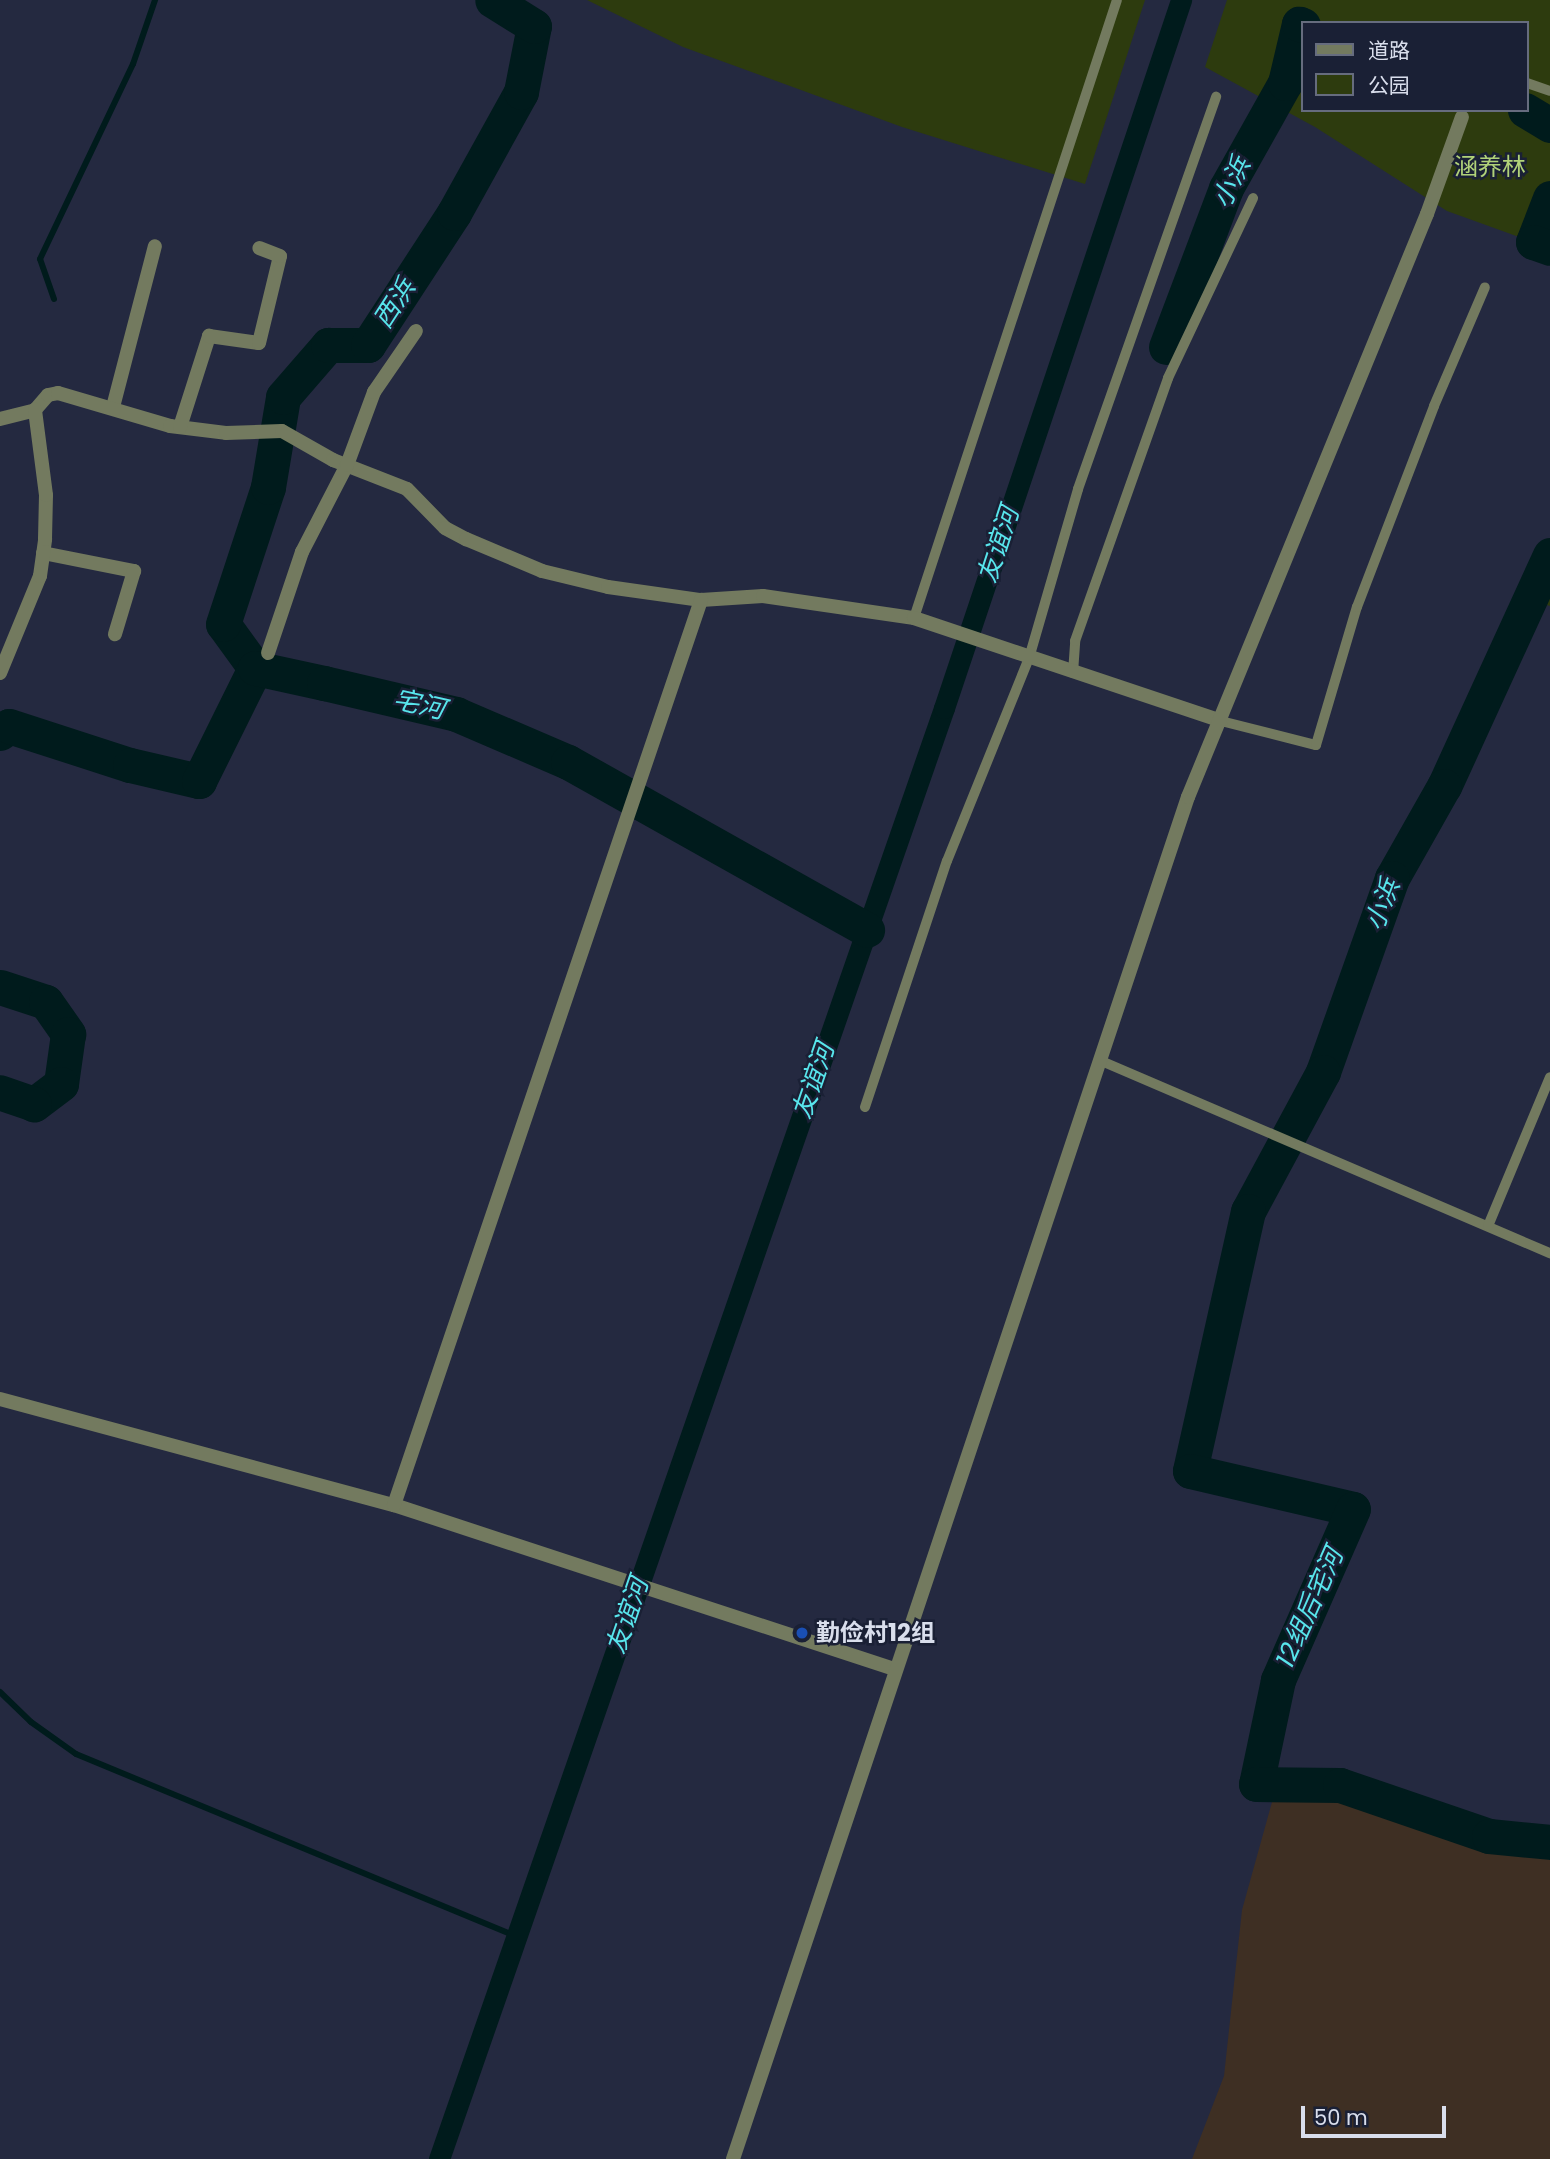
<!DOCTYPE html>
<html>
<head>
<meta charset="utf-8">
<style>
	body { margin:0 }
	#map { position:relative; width:1550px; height:2159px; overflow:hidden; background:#242940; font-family:Poppins,"Noto Sans SC",sans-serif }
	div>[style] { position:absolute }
	.commercial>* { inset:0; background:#3e2f23 }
	.green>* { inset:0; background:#2d3b0e }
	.stream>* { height:6px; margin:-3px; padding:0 3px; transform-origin:3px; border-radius:3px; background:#001b1c }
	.canal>* { height:21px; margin:-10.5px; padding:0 10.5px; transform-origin:10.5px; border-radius:10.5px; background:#001b1c }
	.river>* { height:35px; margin:-17.5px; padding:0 17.5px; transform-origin:17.5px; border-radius:17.5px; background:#001b1c }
	.lane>* { height:10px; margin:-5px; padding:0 5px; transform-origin:5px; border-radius:5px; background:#737a5f }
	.street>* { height:14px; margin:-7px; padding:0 7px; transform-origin:7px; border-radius:7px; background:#737a5f }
	.dots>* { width:19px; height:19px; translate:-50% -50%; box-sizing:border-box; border:4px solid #1a2035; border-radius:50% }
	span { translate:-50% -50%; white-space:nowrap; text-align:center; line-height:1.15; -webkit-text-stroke:5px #1a2035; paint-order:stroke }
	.park-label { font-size:24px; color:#b1d279 }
	.poi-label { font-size:24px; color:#d9deec; font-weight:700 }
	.left { translate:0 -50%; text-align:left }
	.water-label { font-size:26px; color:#58e5ec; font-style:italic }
	.legend { position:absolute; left:1301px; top:21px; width:228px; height:91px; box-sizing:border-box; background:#1a2035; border:2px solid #666c7e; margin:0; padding:9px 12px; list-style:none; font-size:21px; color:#d9deec }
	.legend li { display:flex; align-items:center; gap:14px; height:35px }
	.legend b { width:35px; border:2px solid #666c7e }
	.scale { position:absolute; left:1301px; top:2106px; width:145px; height:32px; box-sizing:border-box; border:4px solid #d9deec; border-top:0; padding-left:9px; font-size:21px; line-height:24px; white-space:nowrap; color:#d9deec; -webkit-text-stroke:5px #1a2035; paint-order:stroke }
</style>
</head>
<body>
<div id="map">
	<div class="commercial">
		<div style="clip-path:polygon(1277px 1784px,1550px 1843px,1550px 2159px,1192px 2159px,1224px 2076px,1242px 1910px)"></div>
	</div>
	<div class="green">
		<div style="clip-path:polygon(587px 0,1145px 0,1085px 184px,902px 127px,683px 47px)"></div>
		<div style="clip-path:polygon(evenodd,1227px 0,1550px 0,1550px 248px,1447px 211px,1315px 127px,1205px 67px,1227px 0,1303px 23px,1527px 23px,1527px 110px,1303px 110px,1303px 23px)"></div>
		<div style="clip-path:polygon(1550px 554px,1550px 606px,1530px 599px)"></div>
	</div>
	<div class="stream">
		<div style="left:54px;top:299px;width:42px;rotate:-109.3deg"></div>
		<div style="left:40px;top:259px;width:216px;rotate:-64.5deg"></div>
		<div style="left:133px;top:64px;width:68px;rotate:-71deg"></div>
		<div style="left:0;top:1692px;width:43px;rotate:44.1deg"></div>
		<div style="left:31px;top:1722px;width:55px;rotate:35.4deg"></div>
		<div style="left:76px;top:1754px;width:478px;rotate:22.5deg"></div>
	</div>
	<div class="canal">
		<div style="left:439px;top:2159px;width:1536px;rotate:-70.81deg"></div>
		<div style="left:944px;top:708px;width:747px;rotate:-71.49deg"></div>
	</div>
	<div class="river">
		<div style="left:1525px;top:110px;width:29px;rotate:31deg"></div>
		<div style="left:1550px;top:198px;width:47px;rotate:111.1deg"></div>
		<div style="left:1533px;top:242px;width:18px;rotate:19deg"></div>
		<div style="left:1166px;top:347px;width:170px;rotate:-69.3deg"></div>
		<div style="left:1226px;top:188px;width:120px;rotate:-60.7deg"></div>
		<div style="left:1285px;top:83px;width:61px;rotate:-76.7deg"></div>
		<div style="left:1299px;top:24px;width:4px;rotate:14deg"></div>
		<div style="left:1550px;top:555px;width:254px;rotate:114.6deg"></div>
		<div style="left:1444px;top:786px;width:106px;rotate:119.5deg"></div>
		<div style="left:1392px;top:878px;width:206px;rotate:109.6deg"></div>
		<div style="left:1323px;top:1072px;width:158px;rotate:118.3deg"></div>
		<div style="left:1248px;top:1211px;width:266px;rotate:102.6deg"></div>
		<div style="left:1190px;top:1471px;width:167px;rotate:13.1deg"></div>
		<div style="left:1353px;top:1509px;width:187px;rotate:113.7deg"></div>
		<div style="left:1278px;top:1680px;width:106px;rotate:101.9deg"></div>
		<div style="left:1256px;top:1784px;width:84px;rotate:0.7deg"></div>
		<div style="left:1340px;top:1785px;width:157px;rotate:18.9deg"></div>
		<div style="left:1489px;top:1836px;width:61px;rotate:5.6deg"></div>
		<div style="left:255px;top:668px;width:54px;rotate:-126deg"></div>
		<div style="left:223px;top:624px;width:144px;rotate:-71.8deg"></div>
		<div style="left:268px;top:487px;width:91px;rotate:-80.5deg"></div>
		<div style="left:283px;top:397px;width:69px;rotate:-49.1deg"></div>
		<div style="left:328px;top:345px;width:40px"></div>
		<div style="left:368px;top:345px;width:158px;rotate:-56.9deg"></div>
		<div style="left:454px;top:213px;width:138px;rotate:-61deg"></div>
		<div style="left:521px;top:92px;width:67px;rotate:-78.9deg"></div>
		<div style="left:534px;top:26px;width:49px;rotate:-148.2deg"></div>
		<div style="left:0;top:733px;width:11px;rotate:-38deg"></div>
		<div style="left:9px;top:726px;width:127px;rotate:17.9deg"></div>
		<div style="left:130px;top:765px;width:71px;rotate:13.1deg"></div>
		<div style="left:199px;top:781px;width:126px;rotate:-63.6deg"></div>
		<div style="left:255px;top:668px;width:71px;rotate:12.3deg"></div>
		<div style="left:324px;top:683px;width:136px;rotate:13.2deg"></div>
		<div style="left:456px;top:714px;width:122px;rotate:23.2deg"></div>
		<div style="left:568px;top:762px;width:343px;rotate:29.3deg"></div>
		<div style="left:0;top:987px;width:48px;rotate:18.1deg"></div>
		<div style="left:46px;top:1002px;width:39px;rotate:55deg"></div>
		<div style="left:68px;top:1034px;width:50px;rotate:98deg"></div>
		<div style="left:61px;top:1084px;width:34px;rotate:143deg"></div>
		<div style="left:34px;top:1104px;width:36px;rotate:-161deg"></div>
	</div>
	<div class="lane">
		<div style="left:1527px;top:83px;width:24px;rotate:19deg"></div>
		<div style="left:914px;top:618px;width:650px;rotate:-71.82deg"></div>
		<div style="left:1073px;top:673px;width:32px;rotate:-86deg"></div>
		<div style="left:1075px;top:641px;width:279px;rotate:-70.5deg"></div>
		<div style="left:1168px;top:378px;width:199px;rotate:-64.7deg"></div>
		<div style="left:1221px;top:721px;width:98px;rotate:14.2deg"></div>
		<div style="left:1316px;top:745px;width:144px;rotate:-73.5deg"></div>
		<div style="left:1357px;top:607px;width:215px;rotate:-69deg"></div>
		<div style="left:1434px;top:406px;width:129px;rotate:-66.8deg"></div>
		<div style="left:1099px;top:1060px;width:491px;rotate:23.2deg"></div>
		<div style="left:865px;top:1107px;width:259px;rotate:-71.6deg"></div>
		<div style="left:947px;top:861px;width:219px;rotate:-68deg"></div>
		<div style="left:1029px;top:658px;width:176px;rotate:-73.8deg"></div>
		<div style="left:1078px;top:489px;width:416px;rotate:-70.6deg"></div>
		<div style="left:1488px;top:1226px;width:161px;rotate:-67.4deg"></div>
	</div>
	<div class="street">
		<div style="left:113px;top:407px;width:166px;rotate:-75.4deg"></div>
		<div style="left:0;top:419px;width:36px;rotate:-14deg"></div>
		<div style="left:35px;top:410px;width:20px;rotate:-49deg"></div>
		<div style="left:48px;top:395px;width:10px;rotate:-11deg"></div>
		<div style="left:58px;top:393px;width:117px;rotate:16.4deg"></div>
		<div style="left:170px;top:426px;width:56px;rotate:7.1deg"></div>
		<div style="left:226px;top:433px;width:56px;rotate:-2deg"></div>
		<div style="left:282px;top:431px;width:59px;rotate:29.6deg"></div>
		<div style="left:333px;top:460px;width:79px;rotate:21.4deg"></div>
		<div style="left:407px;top:489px;width:54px;rotate:45.7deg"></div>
		<div style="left:445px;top:528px;width:24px;rotate:28deg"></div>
		<div style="left:466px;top:539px;width:82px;rotate:22.8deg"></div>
		<div style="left:542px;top:571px;width:68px;rotate:13.6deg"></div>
		<div style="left:608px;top:587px;width:94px;rotate:8deg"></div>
		<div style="left:701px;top:600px;width:62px;rotate:-3.7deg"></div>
		<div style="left:763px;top:596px;width:153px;rotate:8.3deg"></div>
		<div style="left:914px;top:618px;width:324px;rotate:18.5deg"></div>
		<div style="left:180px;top:427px;width:96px;rotate:-72.3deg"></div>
		<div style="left:209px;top:336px;width:50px;rotate:8deg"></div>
		<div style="left:259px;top:343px;width:89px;rotate:-76.4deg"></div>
		<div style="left:280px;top:256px;width:22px;rotate:-159deg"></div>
		<div style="left:43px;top:553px;width:93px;rotate:11.2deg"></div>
		<div style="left:134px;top:571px;width:66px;rotate:106.8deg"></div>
		<div style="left:268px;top:653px;width:107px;rotate:-71.4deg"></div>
		<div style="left:302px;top:552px;width:98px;rotate:-62.7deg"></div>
		<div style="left:347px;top:465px;width:78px;rotate:-69.7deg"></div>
		<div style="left:374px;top:392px;width:74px;rotate:-55.5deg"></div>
		<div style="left:0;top:673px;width:105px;rotate:-67.6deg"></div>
		<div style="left:40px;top:576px;width:37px;rotate:-82deg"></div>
		<div style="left:45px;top:539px;width:44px;rotate:-88.7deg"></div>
		<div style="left:46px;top:495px;width:86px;rotate:-97.4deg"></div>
		<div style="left:0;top:1399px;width:408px;rotate:15.1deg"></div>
		<div style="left:394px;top:1505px;width:526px;rotate:18.16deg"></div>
		<div style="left:394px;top:1505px;width:956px;rotate:-71.26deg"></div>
		<div style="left:733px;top:2159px;width:1436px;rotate:-71.53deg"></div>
		<div style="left:1188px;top:797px;width:630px;rotate:-67.71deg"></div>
		<div style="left:1427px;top:214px;width:103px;rotate:-70.2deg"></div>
	</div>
	<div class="dots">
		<div style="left:802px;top:1633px;background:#1a4fb4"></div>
	</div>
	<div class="park-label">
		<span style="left:1490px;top:167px">涵养林</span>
	</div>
	<div class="poi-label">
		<span class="left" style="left:816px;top:1633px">勤俭村12组</span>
	</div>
	<div class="water-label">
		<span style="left:1232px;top:183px;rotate:-64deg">小浜</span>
		<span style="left:395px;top:304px;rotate:-57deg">西浜</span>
		<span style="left:999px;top:545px;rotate:-72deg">友谊河</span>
		<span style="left:419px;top:705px;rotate:13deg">宅河</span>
		<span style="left:1383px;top:905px;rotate:-69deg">小浜</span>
		<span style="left:814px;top:1081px;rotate:-71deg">友谊河</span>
		<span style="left:1310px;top:1608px;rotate:-66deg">12组后宅河</span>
		<span style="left:628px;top:1616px;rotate:-71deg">友谊河</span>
	</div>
	<ul class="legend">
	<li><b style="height:9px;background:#737a5f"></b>道路</li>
	<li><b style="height:19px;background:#2d3b0e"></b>公园</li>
	</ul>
	<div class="scale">50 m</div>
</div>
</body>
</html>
